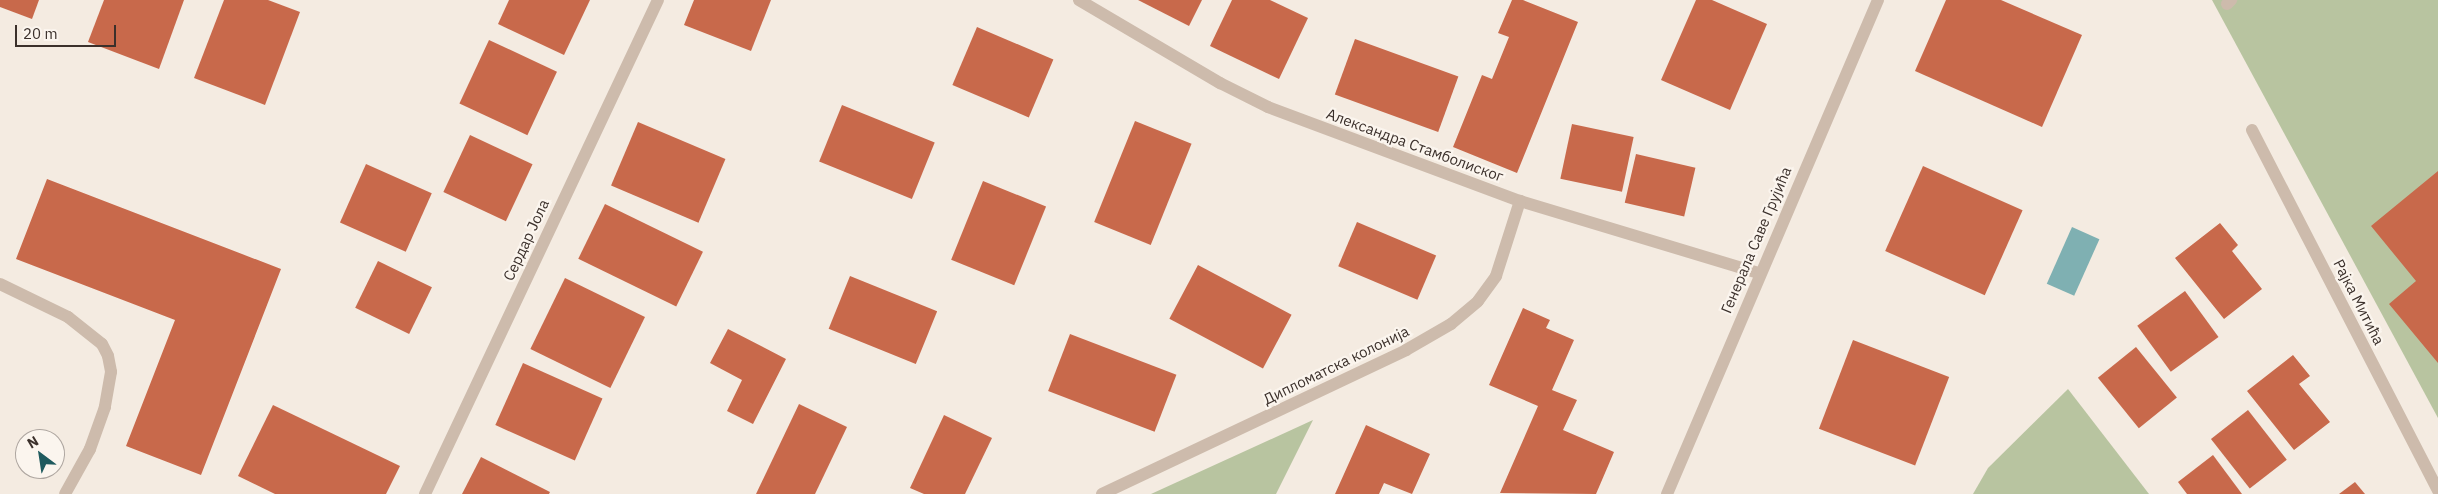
<!DOCTYPE html>
<html>
<head>
<meta charset="utf-8">
<style>
	body { margin:0 }
	#map { position:relative; width:2438px; height:494px; overflow:hidden; background:#f4ebe1; font-family:"IBM Plex Sans",sans-serif }
	div>[style] { position:absolute }
	.green>* { inset:0; background:#b8c4a0 }
	.water>* { inset:0; background:#7fb0b2; transform-origin:0 0 }
	.building>* { inset:0; background:#c8694b; transform-origin:0 0 }
	.minor>* { height:12px; margin:-6px; padding:0 6px; transform-origin:6px; border-radius:6px; background:#cdbbac }
	span { translate:-50% -50%; white-space:nowrap; text-align:center; line-height:1.15; -webkit-text-stroke:4.5px #fbf5ee; paint-order:stroke }
	.street-label { font-size:15px; color:#3b302b }
	.north { position:absolute; left:15px; top:429px; width:50px; height:50px; box-sizing:border-box; background:#fbf5ee; border:1px solid #aea6a0; border-radius:50%; rotate:329deg; font-size:14px; font-weight:700; line-height:20px; text-align:center; color:#3b302b }
	.north::after { content:''; display:block; margin:auto; width:18px; height:22px; background:#1f5a5e; clip-path:polygon(50% 0,100% 100%,50% 72%,0 100%) }
	.scale { position:absolute; left:15px; top:25px; width:101px; height:22px; box-sizing:border-box; border:2px solid #3b302b; border-top:0; padding-left:6px; font-size:15px; line-height:18px; white-space:nowrap; color:#3b302b; -webkit-text-stroke:4px #fbf5ee; paint-order:stroke }
</style>
</head>
<body>
<div id="map">
	<div class="green">
		<div style="clip-path:polygon(2212px 0,2438px 0,2438px 418px)"></div>
		<div style="clip-path:polygon(2068px 389px,2149px 494px,1973px 494px,1988px 468px)"></div>
		<div style="clip-path:polygon(1313px 420px,1276px 494px,1151px 494px)"></div>
	</div>
	<div class="water">
		<div style="left:2072px;top:227px;width:30px;height:62px;rotate:24deg"></div>
	</div>
	<div class="building">
		<div style="clip-path:polygon(0 0,39px 0,32px 19px,0 7px)"></div>
		<div style="clip-path:polygon(104px 0,184px 0,159px 69px,88px 42px)"></div>
		<div style="clip-path:polygon(224px 0,268px 0,300px 12px,265px 105px,194px 78px)"></div>
		<div style="clip-path:polygon(509px 0,590px 0,564px 55px,498px 24px)"></div>
		<div style="clip-path:polygon(694px 0,771px 0,751px 51px,684px 25px)"></div>
		<div style="clip-path:polygon(1138px 0,1202px 0,1189px 26px)"></div>
		<div style="clip-path:polygon(1232px 0,1270px 0,1308px 18px,1279px 79px,1210px 46px)"></div>
		<div style="clip-path:polygon(1512px 0,1523px 0,1578px 22px,1517px 173px,1453px 147px,1482px 75px,1492px 79px,1509px 37px,1498px 33px)"></div>
		<div style="clip-path:polygon(1696px 0,1712px 0,1767px 24px,1730px 110px,1661px 80px)"></div>
		<div style="clip-path:polygon(1946px 0,2001px 0,2082px 35px,2042px 127px,1915px 71px)"></div>
		<div style="left:977px;top:27px;width:83px;height:63px;rotate:23deg"></div>
		<div style="left:1355px;top:39px;width:110px;height:59px;rotate:20deg"></div>
		<div style="left:489px;top:40px;width:75px;height:70px;rotate:25deg"></div>
		<div style="left:842px;top:105px;width:100px;height:61px;rotate:22deg"></div>
		<div style="left:1135px;top:121px;width:61px;height:109px;rotate:22deg"></div>
		<div style="left:638px;top:122px;width:95px;height:69px;rotate:23deg"></div>
		<div style="left:1572px;top:124px;width:63px;height:56px;rotate:12deg"></div>
		<div style="left:470px;top:135px;width:69px;height:63px;rotate:25deg"></div>
		<div style="left:1636px;top:154px;width:61px;height:50px;rotate:13deg"></div>
		<div style="left:366px;top:164px;width:72px;height:64px;rotate:24deg"></div>
		<div style="left:1923px;top:166px;width:109px;height:93px;rotate:24deg"></div>
		<div style="clip-path:polygon(2438px 171px,2438px 363px,2389px 304px,2416px 281px,2371px 226px)"></div>
		<div style="clip-path:polygon(47px 179px,281px 269px,201px 475px,126px 446px,175px 320px,16px 259px)"></div>
		<div style="left:983px;top:181px;width:68px;height:85px;rotate:22deg"></div>
		<div style="left:605px;top:204px;width:109px;height:61px;rotate:26deg"></div>
		<div style="left:1357px;top:222px;width:86px;height:48px;rotate:23deg"></div>
		<div style="clip-path:polygon(2220px 223px,2238px 245px,2232px 251px,2262px 289px,2224px 319px,2175px 258px)"></div>
		<div style="left:378px;top:261px;width:60px;height:52px;rotate:26deg"></div>
		<div style="left:1198px;top:265px;width:106px;height:61px;rotate:28deg"></div>
		<div style="left:850px;top:276px;width:94px;height:57px;rotate:22deg"></div>
		<div style="left:565px;top:278px;width:89px;height:79px;rotate:26deg"></div>
		<div style="left:2185px;top:291px;width:57px;height:59px;rotate:54deg"></div>
		<div style="clip-path:polygon(1523px 308px,1550px 320px,1546px 328px,1574px 340px,1552px 390px,1577px 400px,1563px 430px,1614px 452px,1596px 494px,1500px 493px,1538px 406px,1489px 385px)"></div>
		<div style="clip-path:polygon(728px 329px,786px 359px,753px 424px,727px 411px,742px 380px,710px 363px)"></div>
		<div style="left:1070px;top:334px;width:114px;height:61px;rotate:21deg"></div>
		<div style="left:1853px;top:340px;width:103px;height:95px;rotate:21deg"></div>
		<div style="left:2136px;top:347px;width:65px;height:49px;rotate:51deg"></div>
		<div style="clip-path:polygon(2293px 355px,2310px 376px,2299px 384px,2330px 422px,2294px 450px,2247px 391px)"></div>
		<div style="left:523px;top:363px;width:87px;height:68px;rotate:24deg"></div>
		<div style="clip-path:polygon(799px 404px,847px 427px,815px 494px,756px 494px)"></div>
		<div style="clip-path:polygon(273px 405px,400px 466px,386px 494px,275px 494px,238px 476px)"></div>
		<div style="left:2248px;top:410px;width:63px;height:47px;rotate:52deg"></div>
		<div style="clip-path:polygon(944px 415px,992px 438px,965px 494px,924px 494px,910px 488px)"></div>
		<div style="clip-path:polygon(1366px 425px,1430px 454px,1412px 494px,1384px 483px,1379px 494px,1335px 494px)"></div>
		<div style="clip-path:polygon(2213px 455px,2242px 494px,2187px 494px,2178px 482px)"></div>
		<div style="clip-path:polygon(481px 457px,550px 492px,549px 494px,462px 494px)"></div>
		<div style="clip-path:polygon(2355px 482px,2365px 494px,2339px 494px)"></div>
	</div>
	<div class="minor">
		<div style="left:1079px;top:0;width:164px;rotate:30.5deg"></div>
		<div style="left:1220px;top:83px;width:54px;rotate:26.6deg"></div>
		<div style="left:1268px;top:107px;width:269px;rotate:20.5deg"></div>
		<div style="left:1520px;top:201px;width:250px;rotate:16.8deg"></div>
		<div style="left:2227px;top:4px;width:6px;rotate:-45deg"></div>
		<div style="left:2252px;top:130px;width:405px;rotate:62.7deg"></div>
		<div style="left:0;top:284px;width:76px;rotate:25.9deg"></div>
		<div style="left:68px;top:317px;width:43px;rotate:38.5deg"></div>
		<div style="left:102px;top:344px;width:13px;rotate:63deg"></div>
		<div style="left:108px;top:356px;width:16px;rotate:79deg"></div>
		<div style="left:111px;top:372px;width:36px;rotate:100deg"></div>
		<div style="left:105px;top:407px;width:45px;rotate:109.7deg"></div>
		<div style="left:90px;top:449px;width:51px;rotate:119.1deg"></div>
		<div style="left:425px;top:494px;width:546px;rotate:-64.75deg"></div>
		<div style="left:1102px;top:494px;width:336px;rotate:-25.3deg"></div>
		<div style="left:1406px;top:350px;width:52px;rotate:-30deg"></div>
		<div style="left:1451px;top:324px;width:35px;rotate:-40deg"></div>
		<div style="left:1478px;top:301px;width:31px;rotate:-54deg"></div>
		<div style="left:1496px;top:276px;width:79px;rotate:-72.3deg"></div>
		<div style="left:1667px;top:494px;width:537px;rotate:-66.87deg"></div>
	</div>
	<div class="street-label">
		<span style="left:1415px;top:145px;rotate:20deg">Александра Стамболиског</span>
		<span style="left:526px;top:240px;rotate:-65deg">Сердар Јола</span>
		<span style="left:1756px;top:240px;rotate:-67deg">Генерала Саве Грујића</span>
		<span style="left:2359px;top:302px;rotate:63deg">Рајка Митића</span>
		<span style="left:1336px;top:365px;rotate:-26deg">Дипломатска колонија</span>
	</div>
	<div class="north">N</div>
	<div class="scale">20 m</div>
</div>
</body>
</html>
